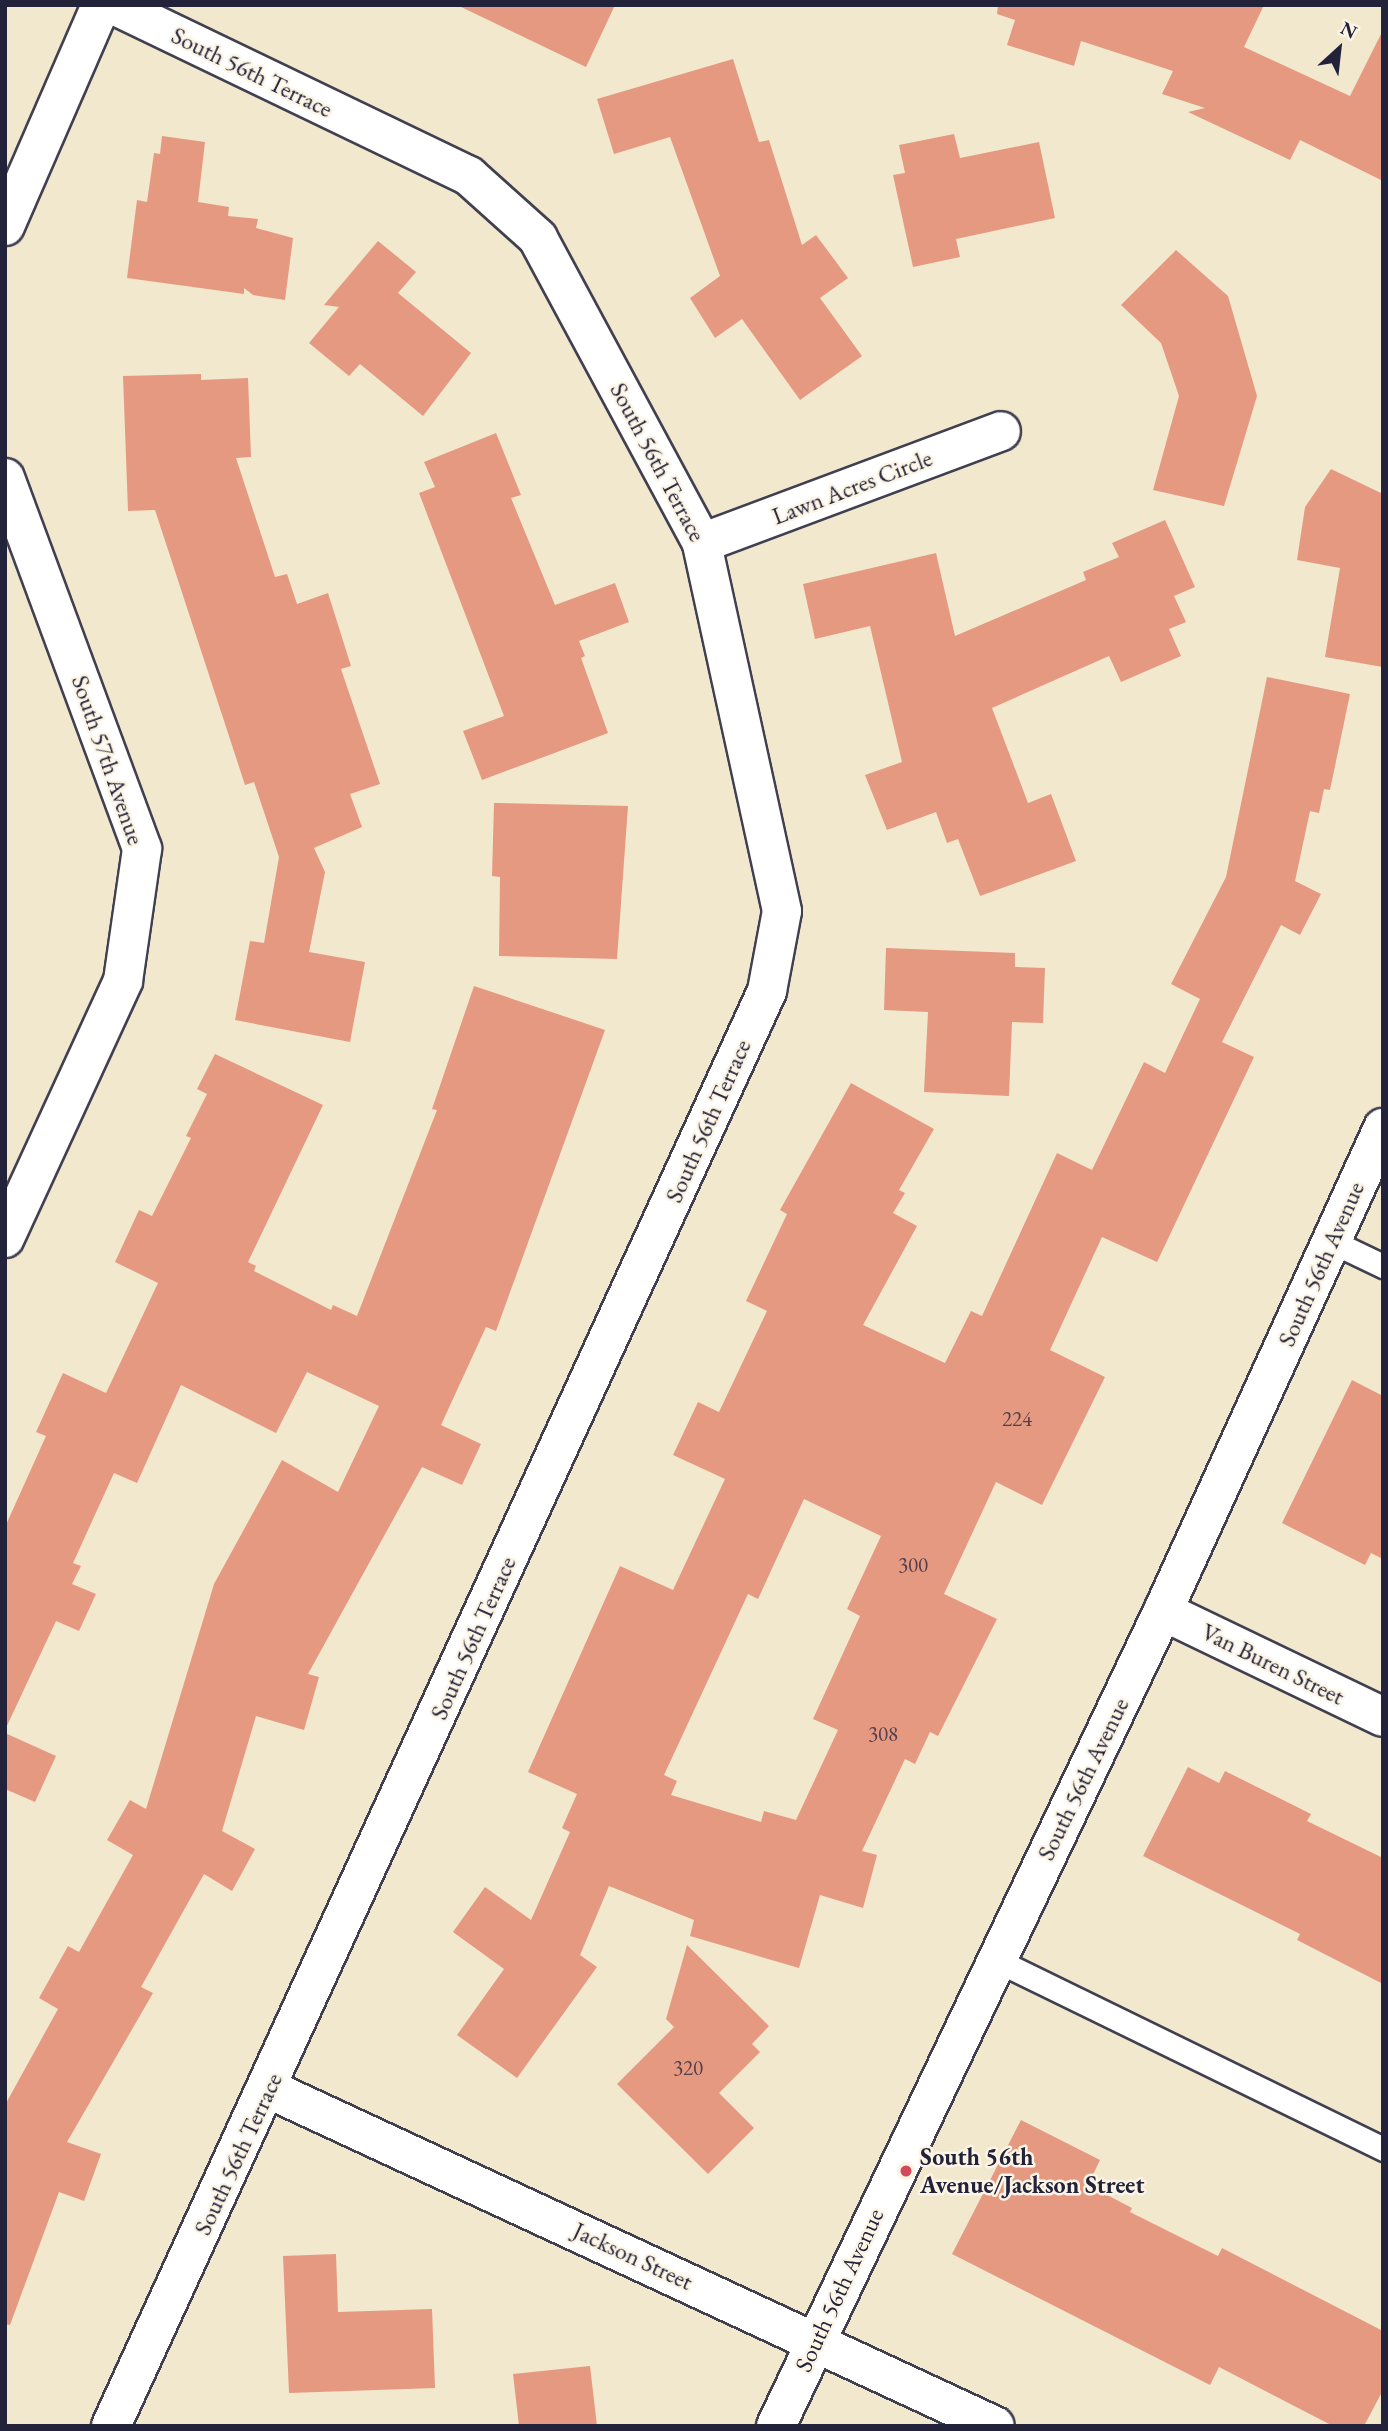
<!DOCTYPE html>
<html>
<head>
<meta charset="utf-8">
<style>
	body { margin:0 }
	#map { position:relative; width:1388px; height:2431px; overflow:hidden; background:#f2e8cd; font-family:"EB Garamond",serif }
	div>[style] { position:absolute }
	.building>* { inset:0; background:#e69981 }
	.roads { filter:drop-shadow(2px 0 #414051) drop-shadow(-2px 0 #414051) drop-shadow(0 2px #414051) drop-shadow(0 -2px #414051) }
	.service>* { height:23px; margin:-11.5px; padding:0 11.5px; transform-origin:11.5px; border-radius:11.5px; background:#fff }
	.minor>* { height:38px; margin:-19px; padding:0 19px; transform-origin:19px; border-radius:19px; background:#fff }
	.tertiary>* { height:38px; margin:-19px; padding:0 19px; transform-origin:19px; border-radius:19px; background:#fff }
	.dots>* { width:19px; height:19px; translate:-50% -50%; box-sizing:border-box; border:4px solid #fcf5e5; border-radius:50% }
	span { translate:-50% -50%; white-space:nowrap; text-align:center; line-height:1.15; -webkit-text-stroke:5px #fcf5e5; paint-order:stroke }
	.number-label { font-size:21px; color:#53404c }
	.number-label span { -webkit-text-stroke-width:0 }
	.street-label { font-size:24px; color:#22223b }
	.poi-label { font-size:24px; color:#22223b; font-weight:700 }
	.left { translate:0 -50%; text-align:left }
	.frame { position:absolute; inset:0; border:7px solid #22223b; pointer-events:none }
	.north { position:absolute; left:1304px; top:14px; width:70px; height:70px; -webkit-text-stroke:5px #fcf5e5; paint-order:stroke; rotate:27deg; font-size:19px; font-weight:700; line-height:28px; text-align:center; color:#22223b }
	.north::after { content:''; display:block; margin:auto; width:24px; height:32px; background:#22223b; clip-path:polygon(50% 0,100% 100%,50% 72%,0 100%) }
</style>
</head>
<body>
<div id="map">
	<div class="building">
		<div style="clip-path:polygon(457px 5px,615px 5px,586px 67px)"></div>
		<div style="clip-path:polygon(998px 5px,1264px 5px,1244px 47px,1350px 96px,1383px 30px,1383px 181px,1300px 140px,1290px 160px,1188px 112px,1205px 108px,1162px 94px,1173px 71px,1081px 41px,1074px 66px,1007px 45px,1015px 20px,997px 14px)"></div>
		<div style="clip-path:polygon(733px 59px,759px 142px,769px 140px,802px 245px,816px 235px,848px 278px,820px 298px,862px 356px,800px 400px,742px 319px,715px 338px,690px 298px,720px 276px,670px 137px,614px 154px,597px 99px)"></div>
		<div style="clip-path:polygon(954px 134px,960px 158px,1039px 142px,1055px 218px,956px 239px,960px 257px,913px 267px,893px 175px,905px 173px,899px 145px)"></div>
		<div style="clip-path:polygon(162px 136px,205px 142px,198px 202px,229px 207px,228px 216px,258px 219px,256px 228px,293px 238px,285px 300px,253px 295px,244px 288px,244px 294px,127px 278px,137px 200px,147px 202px,154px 153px,160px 154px)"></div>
		<div style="clip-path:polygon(378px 241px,416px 272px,398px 293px,471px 353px,423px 416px,360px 364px,349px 376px,309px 343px,339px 307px,324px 305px)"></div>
		<div style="clip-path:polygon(1176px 250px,1228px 296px,1257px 396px,1224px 506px,1153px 490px,1179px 396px,1161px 343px,1121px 305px)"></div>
		<div style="clip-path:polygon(201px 374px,201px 380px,248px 378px,251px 457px,236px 458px,275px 577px,287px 574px,297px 604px,328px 593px,351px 666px,341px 669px,380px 784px,350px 794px,362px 827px,314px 848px,325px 872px,309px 952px,365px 962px,350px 1042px,235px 1020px,250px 941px,264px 943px,279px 857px,254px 782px,245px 785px,155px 510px,128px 511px,123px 376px)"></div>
		<div style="clip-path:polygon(496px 433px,521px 495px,511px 498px,555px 605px,615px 583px,629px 622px,579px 641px,585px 656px,581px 658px,608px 733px,482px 780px,463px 731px,504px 716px,419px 493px,435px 487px,424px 462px)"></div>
		<div style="clip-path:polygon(1331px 469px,1383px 494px,1383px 667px,1325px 657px,1340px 568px,1297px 560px,1305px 507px)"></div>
		<div style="clip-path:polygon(1165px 520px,1195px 587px,1174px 596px,1186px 622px,1169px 629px,1181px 656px,1121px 682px,1109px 656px,992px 708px,1028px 803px,1051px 794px,1076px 861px,980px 896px,958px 839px,947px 843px,936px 812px,887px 830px,865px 775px,902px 762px,870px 626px,815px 639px,803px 584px,936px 553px,955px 636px,1086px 580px,1083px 572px,1119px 557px,1112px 543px)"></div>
		<div style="clip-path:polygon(evenodd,1267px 677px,1350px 694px,1330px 790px,1324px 789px,1319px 813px,1310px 811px,1295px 881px,1321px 894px,1300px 935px,1281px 925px,1222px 1042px,1254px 1057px,1157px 1262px,1102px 1237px,1050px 1350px,1105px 1377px,1042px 1505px,996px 1482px,944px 1594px,997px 1619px,938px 1736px,930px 1732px,915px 1764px,905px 1759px,862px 1851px,877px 1855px,863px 1908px,820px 1895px,799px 1968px,690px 1936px,694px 1920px,609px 1886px,580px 1955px,597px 1967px,517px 2078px,457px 2035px,504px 1969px,453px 1932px,485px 1887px,531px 1920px,570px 1832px,562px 1828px,577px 1794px,528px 1772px,620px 1566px,673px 1590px,725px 1479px,673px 1455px,698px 1402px,719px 1412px,767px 1311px,746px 1301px,787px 1214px,780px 1210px,851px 1083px,934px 1129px,899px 1190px,905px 1193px,893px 1213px,917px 1226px,863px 1325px,945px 1363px,971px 1311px,982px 1316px,1057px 1153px,1092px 1170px,1144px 1062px,1165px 1073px,1200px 999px,1171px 984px,1226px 877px,1267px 677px,804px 1499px,881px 1536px,847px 1609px,860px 1616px,813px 1719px,838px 1730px,796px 1820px,764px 1811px,761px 1822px,671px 1795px,677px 1781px,664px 1775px,748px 1594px,758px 1599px,804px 1499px)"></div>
		<div style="clip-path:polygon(494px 803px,628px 806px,617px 959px,499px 956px,500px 877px,492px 876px)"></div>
		<div style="clip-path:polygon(886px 948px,1015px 953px,1015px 967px,1045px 968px,1043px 1023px,1012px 1022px,1009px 1096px,924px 1092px,928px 1012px,884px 1010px)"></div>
		<div style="clip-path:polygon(474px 986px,605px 1030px,496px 1331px,486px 1327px,441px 1425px,481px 1444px,462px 1485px,422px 1467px,308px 1674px,319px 1677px,304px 1730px,256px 1716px,222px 1831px,255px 1849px,232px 1891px,204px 1874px,141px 1987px,153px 1993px,67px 2142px,101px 2154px,84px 2201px,59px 2192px,10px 2325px,5px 2324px,5px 2105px,58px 2009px,39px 1998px,68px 1946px,79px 1952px,133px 1855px,107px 1840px,130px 1800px,146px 1809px,214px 1584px,282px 1460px,338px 1492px,379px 1406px,307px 1372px,276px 1433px,181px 1385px,137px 1483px,114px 1473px,73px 1563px,81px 1566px,72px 1584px,96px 1594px,79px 1631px,56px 1621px,5px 1730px,5px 1527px,46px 1436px,36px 1432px,63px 1373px,106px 1393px,158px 1283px,115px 1262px,139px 1210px,152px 1216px,191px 1138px,186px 1136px,207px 1094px,197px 1089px,215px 1054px,323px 1105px,248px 1262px,256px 1266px,254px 1271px,331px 1310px,333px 1305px,357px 1316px,437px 1110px,432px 1109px)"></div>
		<div style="clip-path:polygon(1352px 1380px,1383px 1396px,1383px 1559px,1371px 1553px,1365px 1565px,1282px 1523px)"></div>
		<div style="clip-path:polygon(5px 1733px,56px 1756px,35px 1802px,5px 1789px)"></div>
		<div style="clip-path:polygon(1188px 1767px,1219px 1783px,1225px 1771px,1311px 1814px,1307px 1821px,1383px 1858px,1383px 1984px,1297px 1940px,1300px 1934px,1143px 1856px)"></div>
		<div style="clip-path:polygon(687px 1945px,769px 2026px,752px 2044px,760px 2052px,719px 2093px,754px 2128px,708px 2174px,617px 2084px,674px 2027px,666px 2019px)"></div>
		<div style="clip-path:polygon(1021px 2120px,1100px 2160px,1088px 2185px,1132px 2208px,1130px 2212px,1218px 2256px,1222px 2248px,1383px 2331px,1383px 2390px,1364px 2426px,1333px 2426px,1219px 2367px,1210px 2385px,952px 2254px)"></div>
		<div style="clip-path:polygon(336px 2254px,338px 2312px,432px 2309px,435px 2388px,289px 2393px,283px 2256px)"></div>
		<div style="clip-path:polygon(590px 2366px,597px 2426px,519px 2426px,513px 2374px)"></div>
	</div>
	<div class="roads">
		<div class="service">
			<div style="left:1331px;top:1241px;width:58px;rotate:25.7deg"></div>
			<div style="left:996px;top:1960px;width:431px;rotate:26deg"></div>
		</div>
		<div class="minor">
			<div style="left:5px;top:226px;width:241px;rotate:-66.5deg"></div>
			<div style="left:5px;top:478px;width:395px;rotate:69.7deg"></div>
			<div style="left:142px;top:849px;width:133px;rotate:98.2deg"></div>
			<div style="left:123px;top:981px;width:283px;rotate:114.7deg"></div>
			<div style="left:702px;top:543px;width:319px;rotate:-20.5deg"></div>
			<div style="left:1163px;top:1611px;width:244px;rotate:25.7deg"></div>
			<div style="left:269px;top:2089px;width:800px;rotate:24.9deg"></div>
			<div style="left:111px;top:2426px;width:1578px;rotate:-65.43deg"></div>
			<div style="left:767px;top:991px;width:81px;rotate:-79.4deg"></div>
			<div style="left:782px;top:911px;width:377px;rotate:-102.3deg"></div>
			<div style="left:702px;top:543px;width:346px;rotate:-118.3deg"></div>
			<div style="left:538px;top:238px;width:93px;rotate:-138.1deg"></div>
			<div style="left:469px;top:176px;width:394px;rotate:-154.3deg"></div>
		</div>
		<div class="tertiary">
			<div style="left:776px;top:2426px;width:902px;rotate:-64.6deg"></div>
			<div style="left:1163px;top:1611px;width:531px;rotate:-65.51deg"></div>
		</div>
	</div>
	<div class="dots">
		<div style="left:906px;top:2171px;background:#d1495b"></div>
	</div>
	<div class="number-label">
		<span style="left:1017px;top:1419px">224</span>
		<span style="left:913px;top:1565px">300</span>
		<span style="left:883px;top:1734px">308</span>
		<span style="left:688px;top:2068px">320</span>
	</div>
	<div class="street-label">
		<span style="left:252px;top:72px;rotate:26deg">South 56th Terrace</span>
		<span style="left:658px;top:462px;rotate:62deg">South 56th Terrace</span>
		<span style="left:852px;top:487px;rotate:-21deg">Lawn Acres Circle</span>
		<span style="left:108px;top:760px;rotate:71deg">South 57th Avenue</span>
		<span style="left:708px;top:1121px;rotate:-66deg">South 56th Terrace</span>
		<span style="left:1321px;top:1264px;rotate:-66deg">South 56th Avenue</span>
		<span style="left:473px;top:1638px;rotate:-66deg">South 56th Terrace</span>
		<span style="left:1273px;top:1664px;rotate:26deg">Van Buren Street</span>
		<span style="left:1083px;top:1779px;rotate:-64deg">South 56th Avenue</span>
		<span style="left:238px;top:2154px;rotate:-65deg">South 56th Terrace</span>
		<span style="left:633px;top:2256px;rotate:25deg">Jackson Street</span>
		<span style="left:839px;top:2290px;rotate:-65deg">South 56th Avenue</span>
	</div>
	<div class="poi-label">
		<span class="left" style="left:920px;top:2171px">South 56th<br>Avenue/Jackson Street</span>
	</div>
	<div class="frame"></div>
	<div class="north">N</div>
</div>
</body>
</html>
